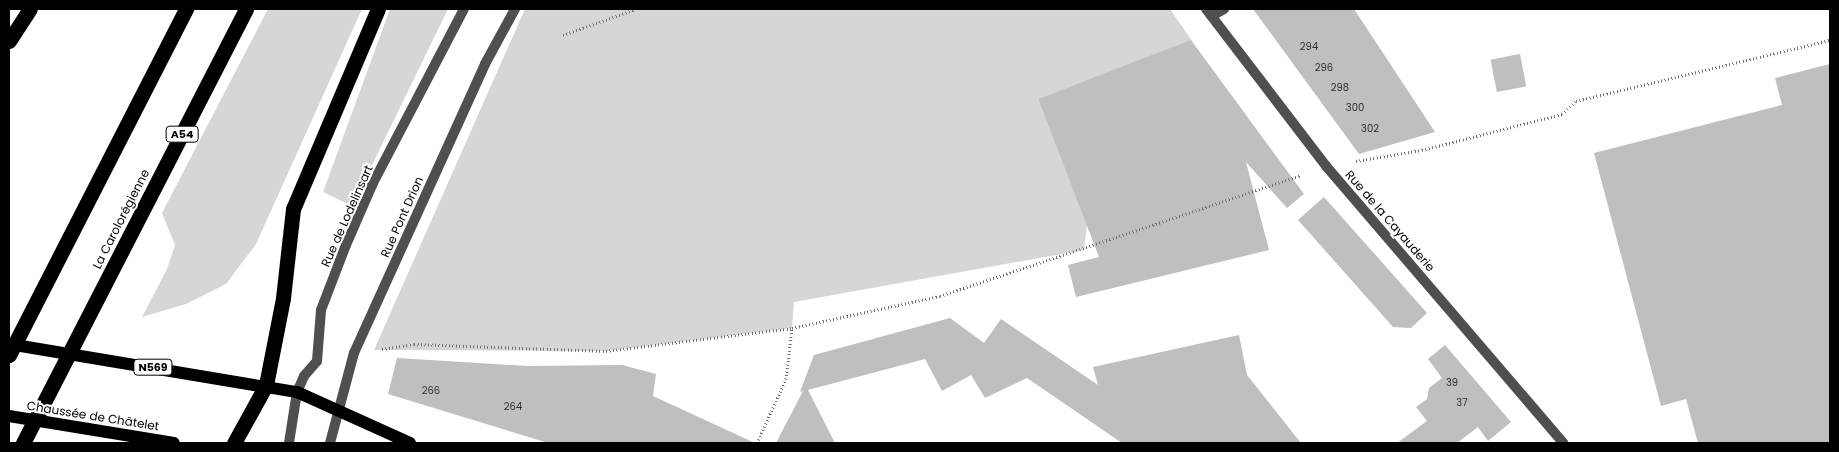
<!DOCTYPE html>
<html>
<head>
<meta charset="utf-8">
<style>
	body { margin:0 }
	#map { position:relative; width:1839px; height:452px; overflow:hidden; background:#fff; font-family:Poppins,sans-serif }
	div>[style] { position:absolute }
	.green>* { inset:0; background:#d6d6d6 }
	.building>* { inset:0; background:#bfbfbf; transform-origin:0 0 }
	.path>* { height:3px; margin-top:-1.5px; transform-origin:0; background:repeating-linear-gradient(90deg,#717171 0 1px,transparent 0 3.5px) }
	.service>* { height:10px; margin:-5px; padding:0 5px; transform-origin:5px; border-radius:5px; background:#4f4f4f }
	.minor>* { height:10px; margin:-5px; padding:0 5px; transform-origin:5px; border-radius:5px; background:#4f4f4f }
	.tertiary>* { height:10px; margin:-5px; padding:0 5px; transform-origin:5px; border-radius:5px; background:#4f4f4f }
	.primary>* { height:12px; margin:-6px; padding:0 6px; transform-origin:6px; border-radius:6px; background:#000 }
	.motorway>* { height:15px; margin:-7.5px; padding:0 7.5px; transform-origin:7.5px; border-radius:7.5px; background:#000 }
	span { translate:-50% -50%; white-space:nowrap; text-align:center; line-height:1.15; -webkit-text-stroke:4px #fff; paint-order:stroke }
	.number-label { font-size:10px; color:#303030 }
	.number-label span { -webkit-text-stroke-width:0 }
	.shield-label span { padding:1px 4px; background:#fff; border:1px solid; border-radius:4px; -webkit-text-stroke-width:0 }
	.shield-label { font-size:11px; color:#000; font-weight:700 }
	.street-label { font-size:12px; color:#000 }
	.frame { position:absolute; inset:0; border:10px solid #000; pointer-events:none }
</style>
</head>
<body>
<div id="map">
	<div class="green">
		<div style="clip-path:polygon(268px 9px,362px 9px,256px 244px,226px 284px,186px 304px,142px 317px,167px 269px,175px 245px,162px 213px)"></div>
		<div style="clip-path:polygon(390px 9px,448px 9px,352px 206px,323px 192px)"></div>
		<div style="clip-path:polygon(525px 9px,1170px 9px,1192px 41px,1038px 99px,1087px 225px,1084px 250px,794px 302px,792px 328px,606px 351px,374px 350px)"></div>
	</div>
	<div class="building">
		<div style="clip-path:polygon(1253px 9px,1354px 9px,1435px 132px,1359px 154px)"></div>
		<div style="clip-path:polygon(1191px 40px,1304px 194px,1287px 208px,1246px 162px,1269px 250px,1076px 297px,1068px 265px,1099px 257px,1038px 99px)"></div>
		<div style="left:1520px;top:54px;width:33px;height:30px;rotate:79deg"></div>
		<div style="clip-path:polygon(1830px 64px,1830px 443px,1698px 443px,1686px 399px,1661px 406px,1594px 153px,1782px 105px,1775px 78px)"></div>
		<div style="clip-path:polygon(1324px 197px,1427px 313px,1411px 328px,1393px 327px,1298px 220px)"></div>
		<div style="clip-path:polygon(950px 318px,984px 343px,1001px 319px,1098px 385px,1093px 367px,1239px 335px,1247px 375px,1301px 443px,1122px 443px,1027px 378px,985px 398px,971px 375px,942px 391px,925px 359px,808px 390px,835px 443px,776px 443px,803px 391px,800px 392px,814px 355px)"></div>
		<div style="clip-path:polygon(1445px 345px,1511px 422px,1488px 441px,1478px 427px,1457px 443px,1397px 443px,1427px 421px,1416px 407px,1427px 399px,1429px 388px,1442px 378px,1428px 359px)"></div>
		<div style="clip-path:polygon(397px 358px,528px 366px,622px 365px,656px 374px,653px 396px,755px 443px,548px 443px,388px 394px)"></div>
	</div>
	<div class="path">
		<div style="left:563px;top:35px;width:77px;rotate:-19.6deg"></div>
		<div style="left:1356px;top:161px;width:67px;rotate:-9.5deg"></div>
		<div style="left:1422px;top:150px;width:145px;rotate:-14.4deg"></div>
		<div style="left:1562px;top:114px;width:19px;rotate:-43deg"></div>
		<div style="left:1576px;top:101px;width:261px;rotate:-13.5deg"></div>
		<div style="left:382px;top:349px;width:32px;rotate:-9deg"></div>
		<div style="left:414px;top:344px;width:192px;rotate:2.1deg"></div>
		<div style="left:606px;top:351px;width:187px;rotate:-7deg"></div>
		<div style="left:757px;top:443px;width:70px;rotate:-65.6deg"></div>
		<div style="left:786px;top:379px;width:51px;rotate:-83.3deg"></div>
		<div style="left:792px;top:328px;width:151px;rotate:-12.2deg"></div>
		<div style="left:940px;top:296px;width:381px;rotate:-18.5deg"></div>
	</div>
	<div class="service">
		<div style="left:289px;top:443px;width:52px;rotate:-81.1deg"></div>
		<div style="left:297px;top:392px;width:17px;rotate:-66deg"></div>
		<div style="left:304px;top:376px;width:20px;rotate:-49deg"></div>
		<div style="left:317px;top:361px;width:51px;rotate:-85.5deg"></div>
		<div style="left:321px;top:310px;width:70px;rotate:-69deg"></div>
		<div style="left:346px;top:245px;width:68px;rotate:-66.5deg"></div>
		<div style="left:373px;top:183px;width:196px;rotate:-62.4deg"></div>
	</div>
	<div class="minor">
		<div style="left:1206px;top:9px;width:198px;rotate:52.6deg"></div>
		<div style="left:1326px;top:166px;width:365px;rotate:49.4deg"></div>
		<div style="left:1212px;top:16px;width:14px;rotate:-30deg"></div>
	</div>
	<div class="tertiary">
		<div style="left:330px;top:443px;width:93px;rotate:-75.1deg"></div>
		<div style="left:354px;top:353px;width:317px;rotate:-65.6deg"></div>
		<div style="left:485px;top:64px;width:63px;rotate:-61.4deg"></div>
	</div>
	<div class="primary">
		<div style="left:9px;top:344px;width:292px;rotate:9.5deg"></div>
		<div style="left:297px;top:392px;width:124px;rotate:24.3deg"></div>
		<div style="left:9px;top:416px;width:167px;rotate:9.3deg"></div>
	</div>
	<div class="motorway">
		<div style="left:9px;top:41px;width:38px;rotate:-57deg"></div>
		<div style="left:9px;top:355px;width:389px;rotate:-62.9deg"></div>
		<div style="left:23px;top:443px;width:488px;rotate:-62.8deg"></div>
		<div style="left:234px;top:443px;width:66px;rotate:-61.1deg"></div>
		<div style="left:266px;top:385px;width:89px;rotate:-78.9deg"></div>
		<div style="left:283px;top:298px;width:90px;rotate:-83.6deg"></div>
		<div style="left:293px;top:209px;width:217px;rotate:-67deg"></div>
	</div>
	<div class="number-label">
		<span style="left:1309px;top:47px">294</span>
		<span style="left:1324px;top:68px">296</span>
		<span style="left:1340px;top:88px">298</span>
		<span style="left:1355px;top:108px">300</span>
		<span style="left:1370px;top:129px">302</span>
		<span style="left:1452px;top:383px">39</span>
		<span style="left:431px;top:391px">266</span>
		<span style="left:1462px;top:403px">37</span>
		<span style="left:513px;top:407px">264</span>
	</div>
	<div class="shield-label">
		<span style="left:182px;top:134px">A54</span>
		<span style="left:153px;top:367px">N569</span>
	</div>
	<div class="street-label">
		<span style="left:347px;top:216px;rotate:-66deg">Rue de Lodelinsart</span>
		<span style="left:402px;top:217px;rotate:-66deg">Rue Pont Drion</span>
		<span style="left:121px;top:219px;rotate:-63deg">La Carolorégienne</span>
		<span style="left:1390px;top:221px;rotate:49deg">Rue de la Cayauderie</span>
		<span style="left:93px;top:416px;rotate:9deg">Chaussée de Châtelet</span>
	</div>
	<div class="frame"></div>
</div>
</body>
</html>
